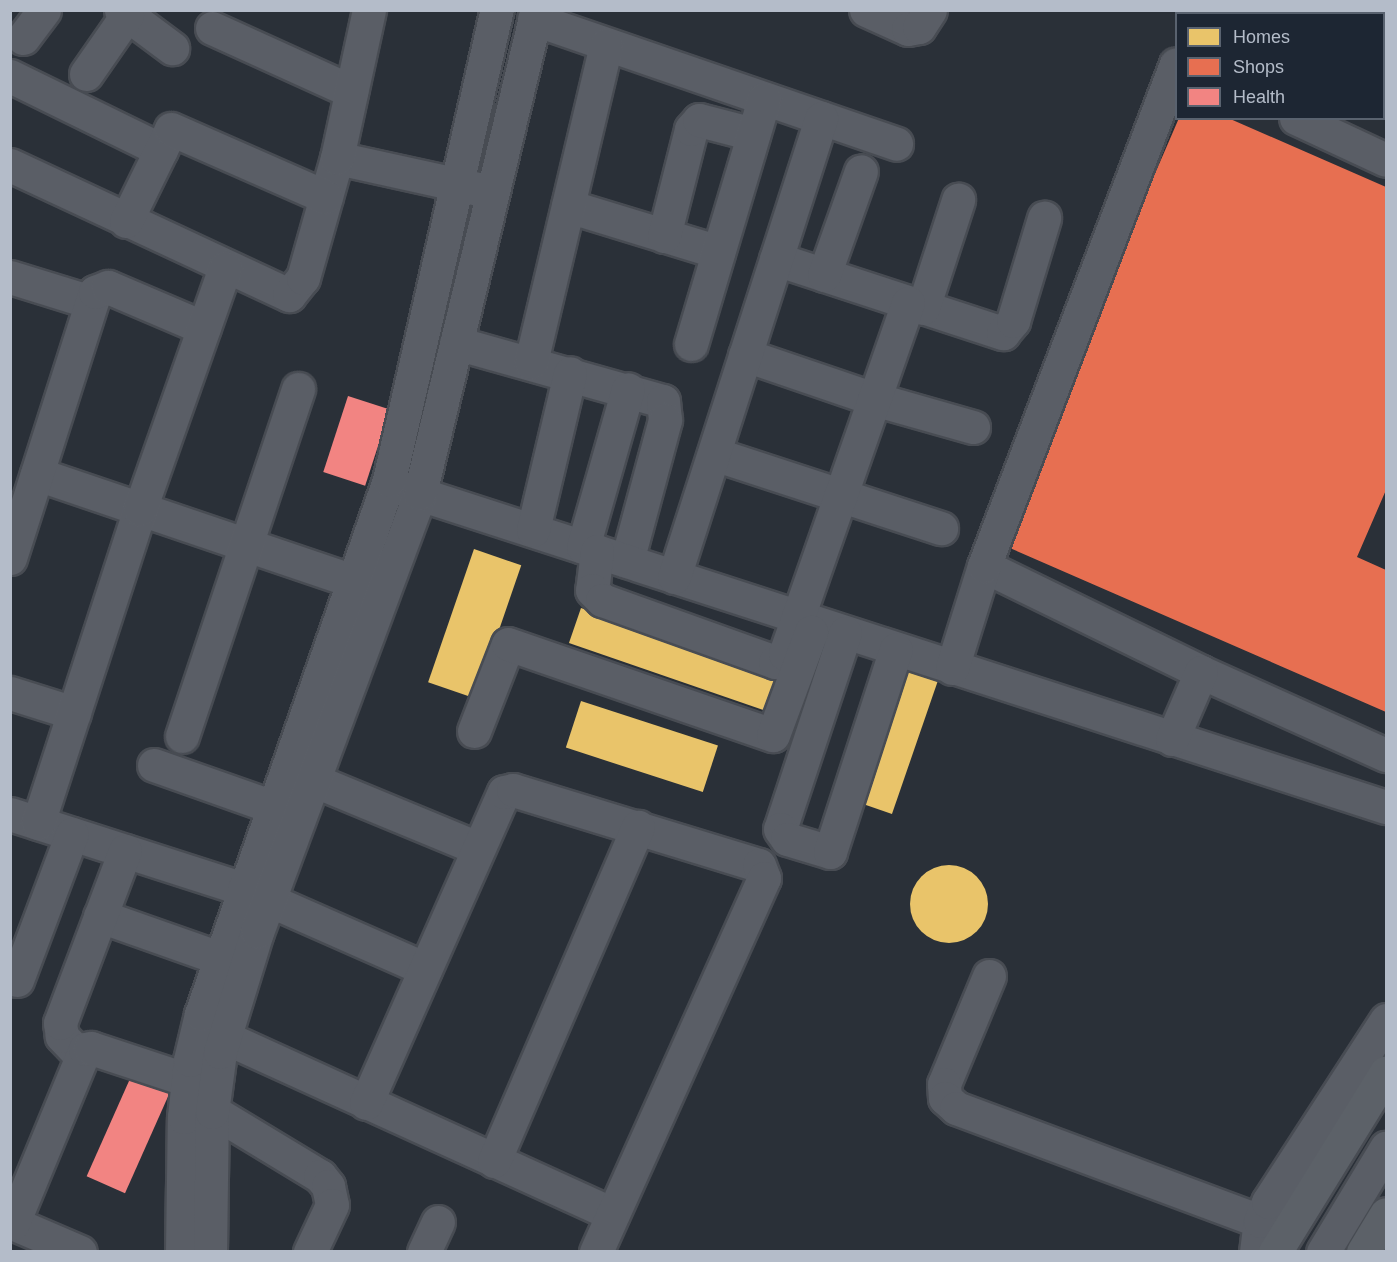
<!DOCTYPE html>
<html>
<head>
<meta charset="utf-8">
<style>
	body { margin:0 }
	#map { position:relative; width:1397px; height:1262px; overflow:hidden; background:#2a3038; font-family:Helvetica,sans-serif }
	div>[style] { position:absolute }
	.homes>* { inset:0; background:#e9c46a; transform-origin:0 0 }
	.round { border-radius:50% }
	.shops>* { inset:0; background:#e76f51 }
	.health>* { inset:0; background:#f28482; transform-origin:0 0 }
	.roads { filter:drop-shadow(2px 0 #484c53) drop-shadow(-2px 0 #484c53) drop-shadow(0 2px #484c53) drop-shadow(0 -2px #484c53) }
	.minor>* { height:33px; margin:-16.5px; padding:0 16.5px; transform-origin:16.5px; border-radius:16.5px; background:#5a5e66 }
	.major>* { height:33px; margin:-16.5px; padding:0 16.5px; transform-origin:16.5px; border-radius:16.5px; background:#5c6168 }
	span { translate:-50% -50%; white-space:nowrap; text-align:center; line-height:1.15; -webkit-text-stroke:6px #1d2633; paint-order:stroke }
	.frame { position:absolute; inset:0; border:12px solid #b4bcc9; pointer-events:none }
	.legend { position:absolute; left:1175px; top:12px; width:210px; height:108px; box-sizing:border-box; background:#1d2633; border:2px solid #59626f; margin:0; padding:8px 10px; list-style:none; font-size:18px; color:#b4bcc9 }
	.legend li { display:flex; align-items:center; gap:12px; height:30px }
	.legend b { width:30px; border:2px solid #59626f }
</style>
</head>
<body>
<div id="map">
	<div class="homes">
		<div style="left:474px;top:549px;width:50px;height:141px;rotate:19deg"></div>
		<div style="left:581px;top:608px;width:211px;height:37px;rotate:19deg"></div>
		<div style="left:901px;top:668px;width:39px;height:141px;rotate:19deg"></div>
		<div style="left:581px;top:701px;width:144px;height:49px;rotate:18deg"></div>
		<div class="round" style="left:910px;top:865px;width:78px;height:78px"></div>
	</div>
	<div class="shops">
		<div style="clip-path:polygon(1179px 118px,1228px 118px,1386px 187px,1386px 490px,1357px 557px,1386px 570px,1386px 712px,996px 542px)"></div>
	</div>
	<div class="health">
		<div style="left:348px;top:396px;width:44px;height:80px;rotate:18deg"></div>
		<div style="left:133px;top:1072px;width:42px;height:114px;rotate:24deg"></div>
	</div>
	<div class="roads">
		<div class="minor">
			<div style="left:121px;top:10px;width:64px;rotate:36.7deg"></div>
			<div style="left:866px;top:10px;width:46px;rotate:24.3deg"></div>
			<div style="left:908px;top:29px;width:11px;rotate:-10deg"></div>
			<div style="left:919px;top:27px;width:20px;rotate:-57deg"></div>
			<div style="left:1246px;top:10px;width:9px;rotate:27deg"></div>
			<div style="left:534px;top:19px;width:383px;rotate:19deg"></div>
			<div style="left:212px;top:28px;width:153px;rotate:24.4deg"></div>
			<div style="left:23px;top:38px;width:35px;rotate:-53deg"></div>
			<div style="left:1384px;top:68px;width:2px;rotate:27deg"></div>
			<div style="left:86px;top:74px;width:72px;rotate:-55.2deg"></div>
			<div style="left:10px;top:76px;width:168px;rotate:26.1deg"></div>
			<div style="left:1296px;top:118px;width:99px;rotate:25deg"></div>
			<div style="left:337px;top:158px;width:144px;rotate:12.4deg"></div>
			<div style="left:10px;top:165px;width:308px;rotate:25deg"></div>
			<div style="left:289px;top:295px;width:22px;rotate:-51deg"></div>
			<div style="left:303px;top:278px;width:125px;rotate:-74.2deg"></div>
			<div style="left:337px;top:158px;width:151px;rotate:-77.8deg"></div>
			<div style="left:568px;top:206px;width:157px;rotate:17deg"></div>
			<div style="left:126px;top:221px;width:102px;rotate:-63.9deg"></div>
			<div style="left:171px;top:129px;width:169px;rotate:23.7deg"></div>
			<div style="left:664px;top:236px;width:110px;rotate:-75.8deg"></div>
			<div style="left:691px;top:129px;width:12px;rotate:-48deg"></div>
			<div style="left:699px;top:120px;width:56px;rotate:14.5deg"></div>
			<div style="left:776px;top:259px;width:239px;rotate:18.1deg"></div>
			<div style="left:1003px;top:333px;width:16px;rotate:-50deg"></div>
			<div style="left:1013px;top:321px;width:108px;rotate:-73.2deg"></div>
			<div style="left:824px;top:275px;width:110px;rotate:-70.4deg"></div>
			<div style="left:10px;top:277px;width:85px;rotate:17.2deg"></div>
			<div style="left:923px;top:308px;width:114px;rotate:-72deg"></div>
			<div style="left:456px;top:343px;width:215px;rotate:15.7deg"></div>
			<div style="left:663px;top:401px;width:19px;rotate:84deg"></div>
			<div style="left:665px;top:420px;width:146px;rotate:105.1deg"></div>
			<div style="left:691px;top:344px;width:256px;rotate:-73.4deg"></div>
			<div style="left:745px;top:355px;width:136px;rotate:18.8deg"></div>
			<div style="left:874px;top:399px;width:103px;rotate:15.8deg"></div>
			<div style="left:531px;top:362px;width:326px;rotate:-76.7deg"></div>
			<div style="left:714px;top:454px;width:239px;rotate:18.1deg"></div>
			<div style="left:37px;top:474px;width:334px;rotate:18.7deg"></div>
			<div style="left:398px;top:487px;width:1039px;rotate:17.95deg"></div>
			<div style="left:533px;top:530px;width:161px;rotate:-76.7deg"></div>
			<div style="left:583px;top:547px;width:164px;rotate:-74.1deg"></div>
			<div style="left:597px;top:551px;width:39px;rotate:97deg"></div>
			<div style="left:592px;top:590px;width:14px;rotate:45deg"></div>
			<div style="left:602px;top:600px;width:184px;rotate:19.7deg"></div>
			<div style="left:775px;top:662px;width:13px;rotate:-39deg"></div>
			<div style="left:785px;top:654px;width:372px;rotate:-70.7deg"></div>
			<div style="left:10px;top:558px;width:279px;rotate:-72.3deg"></div>
			<div style="left:95px;top:292px;width:14px;rotate:-21deg"></div>
			<div style="left:108px;top:287px;width:104px;rotate:23.1deg"></div>
			<div style="left:984px;top:566px;width:242px;rotate:26deg"></div>
			<div style="left:1201px;top:672px;width:203px;rotate:24.2deg"></div>
			<div style="left:674px;top:577px;width:482px;rotate:-72.2deg"></div>
			<div style="left:845px;top:633px;width:206px;rotate:108.3deg"></div>
			<div style="left:780px;top:829px;width:12px;rotate:55deg"></div>
			<div style="left:787px;top:839px;width:45px;rotate:16.8deg"></div>
			<div style="left:830px;top:852px;width:213px;rotate:-72deg"></div>
			<div style="left:952px;top:668px;width:107px;rotate:-72.6deg"></div>
			<div style="left:984px;top:566px;width:537px;rotate:-69.07deg"></div>
			<div style="left:10px;top:693px;width:67px;rotate:17.4deg"></div>
			<div style="left:474px;top:731px;width:93px;rotate:-68.7deg"></div>
			<div style="left:508px;top:644px;width:280px;rotate:19deg"></div>
			<div style="left:773px;top:735px;width:110px;rotate:-69.7deg"></div>
			<div style="left:182px;top:736px;width:366px;rotate:-71.5deg"></div>
			<div style="left:1172px;top:739px;width:73px;rotate:-66.6deg"></div>
			<div style="left:154px;top:765px;width:126px;rotate:19.4deg"></div>
			<div style="left:313px;top:780px;width:178px;rotate:22.5deg"></div>
			<div style="left:10px;top:814px;width:246px;rotate:17.8deg"></div>
			<div style="left:244px;top:889px;width:198px;rotate:23.8deg"></div>
			<div style="left:38px;top:823px;width:330px;rotate:-72deg"></div>
			<div style="left:140px;top:509px;width:256px;rotate:-70.6deg"></div>
			<div style="left:100px;top:916px;width:126px;rotate:19.4deg"></div>
			<div style="left:989px;top:976px;width:117px;rotate:112.6deg"></div>
			<div style="left:944px;top:1084px;width:14px;rotate:86deg"></div>
			<div style="left:945px;top:1098px;width:15px;rotate:42deg"></div>
			<div style="left:956px;top:1108px;width:324px;rotate:20.4deg"></div>
			<div style="left:17px;top:980px;width:156px;rotate:-69.4deg"></div>
			<div style="left:224px;top:1037px;width:427px;rotate:24.5deg"></div>
			<div style="left:81px;top:1056px;width:28px;rotate:-134deg"></div>
			<div style="left:62px;top:1036px;width:13px;rotate:-99deg"></div>
			<div style="left:60px;top:1023px;width:184px;rotate:-69.3deg"></div>
			<div style="left:196px;top:1101px;width:145px;rotate:31.2deg"></div>
			<div style="left:320px;top:1176px;width:13px;rotate:51deg"></div>
			<div style="left:328px;top:1186px;width:19px;rotate:78deg"></div>
			<div style="left:332px;top:1205px;width:52px;rotate:115.1deg"></div>
			<div style="left:366px;top:1103px;width:340px;rotate:-66.1deg"></div>
			<div style="left:504px;top:792px;width:9px;rotate:-13deg"></div>
			<div style="left:513px;top:790px;width:257px;rotate:17deg"></div>
			<div style="left:759px;top:865px;width:14px;rotate:69deg"></div>
			<div style="left:764px;top:878px;width:410px;rotate:114.2deg"></div>
			<div style="left:494px;top:1161px;width:364px;rotate:-66.7deg"></div>
			<div style="left:10px;top:1222px;width:76px;rotate:23.2deg"></div>
			<div style="left:13px;top:1223px;width:188px;rotate:-67.5deg"></div>
			<div style="left:85px;top:1049px;width:6px;rotate:-9deg"></div>
			<div style="left:91px;top:1048px;width:102px;rotate:18.3deg"></div>
			<div style="left:182px;top:1252px;width:135px;rotate:-89.2deg"></div>
			<div style="left:184px;top:1117px;width:57px;rotate:-84deg"></div>
			<div style="left:190px;top:1060px;width:47px;rotate:-76.6deg"></div>
			<div style="left:201px;top:1014px;width:566px;rotate:-70.6deg"></div>
			<div style="left:389px;top:480px;width:482px;rotate:-77.1deg"></div>
			<div style="left:210px;top:1252px;width:140px;rotate:-89.2deg"></div>
			<div style="left:212px;top:1112px;width:61px;rotate:-82.4deg"></div>
			<div style="left:220px;top:1052px;width:126px;rotate:-72.9deg"></div>
			<div style="left:257px;top:932px;width:468px;rotate:-69.6deg"></div>
			<div style="left:420px;top:493px;width:497px;rotate:-76.4deg"></div>
			<div style="left:424px;top:1252px;width:33px;rotate:-65deg"></div>
			<div style="left:1256px;top:1252px;width:31px;rotate:-83deg"></div>
			<div style="left:1260px;top:1221px;width:21px;rotate:-67deg"></div>
			<div style="left:1268px;top:1202px;width:217px;rotate:-57deg"></div>
			<div style="left:1323px;top:1252px;width:122px;rotate:-58.8deg"></div>
		</div>
		<div class="major">
			<div style="left:1275px;top:1252px;width:211px;rotate:-58.3deg"></div>
			<div style="left:1363px;top:1252px;width:44px;rotate:-58.8deg"></div>
		</div>
	</div>
	<div class="frame"></div>
	<ul class="legend">
	<li><b style="height:16px;background:#e9c46a"></b>Homes</li>
	<li><b style="height:16px;background:#e76f51"></b>Shops</li>
	<li><b style="height:16px;background:#f28482"></b>Health</li>
	</ul>
</div>
</body>
</html>
